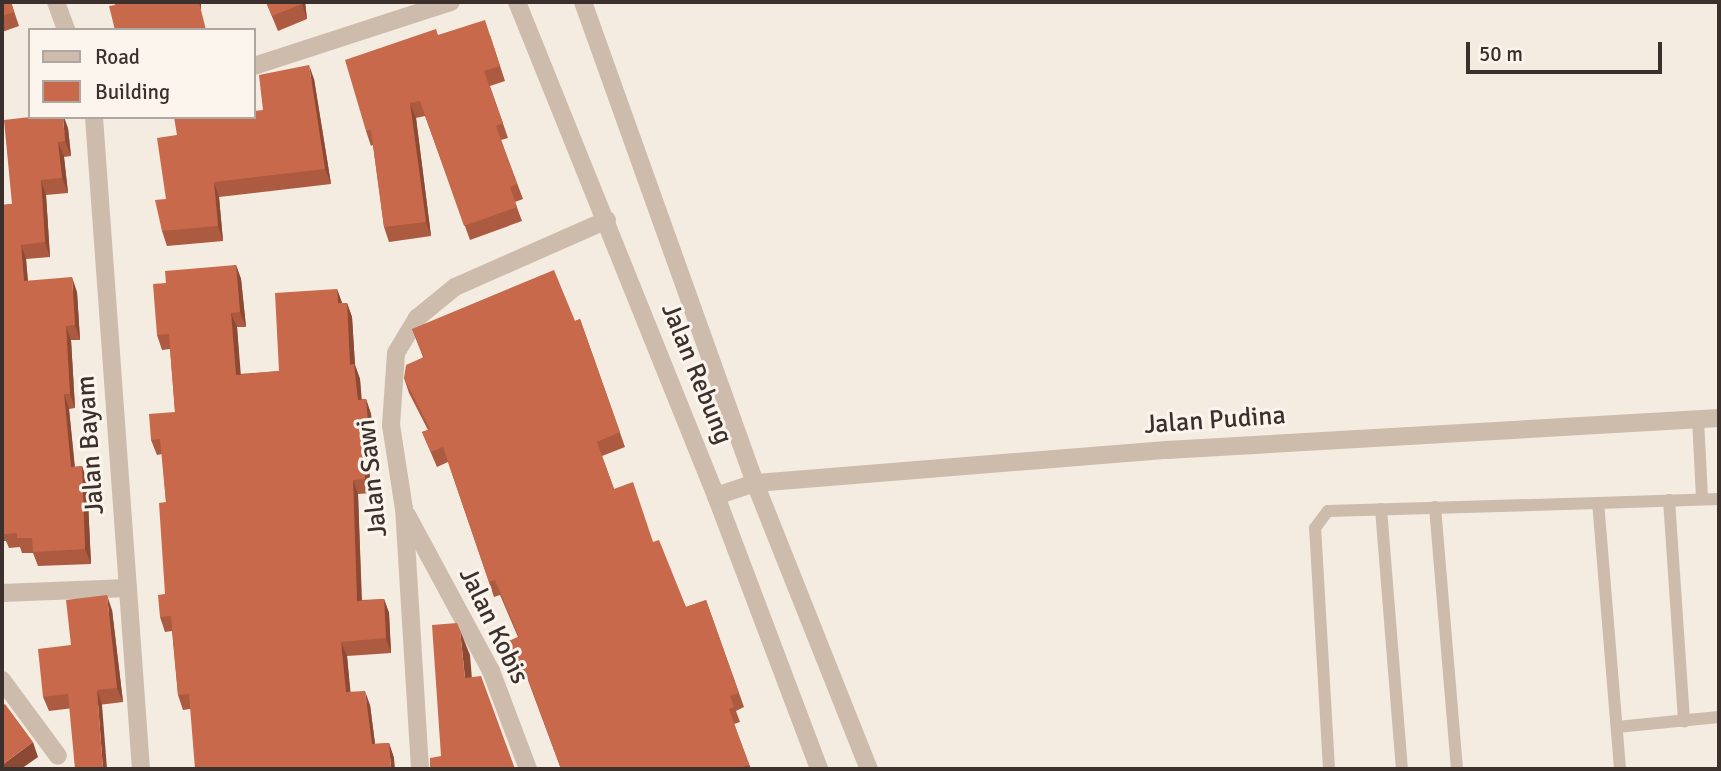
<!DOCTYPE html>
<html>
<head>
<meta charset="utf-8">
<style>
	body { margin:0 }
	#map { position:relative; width:1721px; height:771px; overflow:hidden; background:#f4ebe1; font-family:Signika,sans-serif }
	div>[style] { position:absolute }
	.lane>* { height:12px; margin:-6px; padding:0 6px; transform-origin:6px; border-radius:6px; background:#cdbbac }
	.street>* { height:18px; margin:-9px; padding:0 9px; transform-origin:9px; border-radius:9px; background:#cdbbac }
	.wall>* { inset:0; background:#ac5a40 }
	.shaded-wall>* { inset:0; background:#8c4a34; transform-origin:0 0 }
	.building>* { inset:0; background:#c8694b }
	span { translate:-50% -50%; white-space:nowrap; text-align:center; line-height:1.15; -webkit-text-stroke:6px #fbf5ee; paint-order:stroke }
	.street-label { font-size:26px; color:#3b302b }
	.frame { position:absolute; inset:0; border:4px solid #3b302b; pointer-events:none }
	.legend { position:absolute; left:28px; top:28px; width:228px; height:91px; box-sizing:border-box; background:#fbf5ee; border:2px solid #aea6a0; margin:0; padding:9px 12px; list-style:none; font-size:21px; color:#3b302b }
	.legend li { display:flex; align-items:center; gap:14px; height:35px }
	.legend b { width:35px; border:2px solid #aea6a0 }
	.scale { position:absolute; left:1466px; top:42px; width:196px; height:32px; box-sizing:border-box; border:4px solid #3b302b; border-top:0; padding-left:9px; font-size:21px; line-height:24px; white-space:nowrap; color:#3b302b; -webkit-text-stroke:5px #fbf5ee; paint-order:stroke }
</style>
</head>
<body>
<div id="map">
	<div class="lane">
		<div style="left:1698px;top:419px;width:80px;rotate:87.1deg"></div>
		<div style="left:1669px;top:500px;width:222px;rotate:86.1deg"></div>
		<div style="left:1435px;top:507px;width:263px;rotate:85.2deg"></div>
		<div style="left:1381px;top:509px;width:261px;rotate:85.4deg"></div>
		<div style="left:1617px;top:727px;width:102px;rotate:-5.6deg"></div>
		<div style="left:1329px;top:769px;width:241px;rotate:-93.3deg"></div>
		<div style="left:1315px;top:528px;width:21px;rotate:-53deg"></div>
		<div style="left:1328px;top:511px;width:270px;rotate:-1.7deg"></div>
		<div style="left:1620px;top:769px;width:267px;rotate:-94.7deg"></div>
		<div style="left:1598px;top:503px;width:121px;rotate:-1.9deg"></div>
	</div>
	<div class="street">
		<div style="left:56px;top:2px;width:30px;rotate:70deg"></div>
		<div style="left:517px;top:2px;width:533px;rotate:68.06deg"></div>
		<div style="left:716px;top:496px;width:292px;rotate:69.3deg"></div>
		<div style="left:583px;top:2px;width:511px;rotate:70.32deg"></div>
		<div style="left:755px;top:483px;width:308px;rotate:68.3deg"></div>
		<div style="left:254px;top:66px;width:207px;rotate:-18deg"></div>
		<div style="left:94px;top:117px;width:654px;rotate:85.88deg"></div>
		<div style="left:716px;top:496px;width:41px;rotate:-18.4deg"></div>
		<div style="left:755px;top:483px;width:413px;rotate:-4.6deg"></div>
		<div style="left:1167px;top:450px;width:553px;rotate:-3.32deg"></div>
		<div style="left:407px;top:515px;width:177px;rotate:61.7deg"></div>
		<div style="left:491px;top:671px;width:105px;rotate:69.3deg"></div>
		<div style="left:2px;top:593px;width:126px;rotate:-2.3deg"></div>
		<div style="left:2px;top:680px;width:94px;rotate:53.6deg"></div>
		<div style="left:420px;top:769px;width:260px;rotate:-93.5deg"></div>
		<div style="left:404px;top:509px;width:85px;rotate:-98.8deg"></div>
		<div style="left:391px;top:425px;width:72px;rotate:-86deg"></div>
		<div style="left:396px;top:353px;width:41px;rotate:-59deg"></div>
		<div style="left:417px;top:318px;width:49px;rotate:-39.2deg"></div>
		<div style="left:455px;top:287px;width:166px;rotate:-23.8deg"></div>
	</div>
	<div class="wall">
		<div style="clip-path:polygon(2px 2px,11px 2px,19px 26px,2px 32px)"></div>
		<div style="clip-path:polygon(266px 2px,305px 2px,307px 19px,278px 31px)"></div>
		<div style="clip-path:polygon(438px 35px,490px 35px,505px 81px,490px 86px,508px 138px,501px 140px,523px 199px,515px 202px,522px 221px,470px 240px,425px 116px,416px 118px,431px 236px,389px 242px,384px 227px,373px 145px,371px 146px,366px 131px)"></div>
		<div style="clip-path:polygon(314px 79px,331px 184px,219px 197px,223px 241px,167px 246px,162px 231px,166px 199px,177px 135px,254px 117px,263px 110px)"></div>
		<div style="clip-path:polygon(68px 128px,71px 156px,64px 157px,68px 193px,46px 195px,50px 257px,26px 259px,28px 281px,77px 292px,80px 340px,71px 340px,75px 408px,69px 409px,75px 467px,82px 466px,87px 481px,91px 564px,38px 566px,33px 553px,22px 553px,20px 547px,9px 548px,6px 541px,3px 541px,2px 537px,2px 205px,12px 204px)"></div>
		<div style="clip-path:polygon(236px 265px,241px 279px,246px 327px,237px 327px,240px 374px,279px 371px,337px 289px,342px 303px,347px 303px,352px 317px,355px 365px,360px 379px,361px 399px,366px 399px,371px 414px,373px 437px,367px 438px,371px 493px,358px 494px,362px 600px,384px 599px,389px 613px,391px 653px,347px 656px,350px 692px,370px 705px,375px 744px,389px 743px,394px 758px,190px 709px,183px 710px,178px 695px,172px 631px,165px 632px,160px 617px,165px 594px,166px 502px,162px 454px,157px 455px,151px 440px,175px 412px,170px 349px,162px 350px,157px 335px,166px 283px)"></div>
		<div style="clip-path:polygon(580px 319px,625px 447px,602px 456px,614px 489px,653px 542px,686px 607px,706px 600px,744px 707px,736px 711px,740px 722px,734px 724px,751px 769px,561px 769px,526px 675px,516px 679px,507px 659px,502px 644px,518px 637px,500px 595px,494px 597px,448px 462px,437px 467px,422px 432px,428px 430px,409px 393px,404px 378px,423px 357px,412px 329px,575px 321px)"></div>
		<div style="clip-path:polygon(112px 610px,123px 702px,49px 711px,43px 697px,71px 645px)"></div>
	</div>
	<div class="shaded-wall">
		<div style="left:199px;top:2px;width:2px;height:29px"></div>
		<div style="clip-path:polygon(301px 2px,305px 2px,307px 19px,302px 4px)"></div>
		<div style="clip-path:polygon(309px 65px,314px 79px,331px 184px,325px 169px)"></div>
		<div style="clip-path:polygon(410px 103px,416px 118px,431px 236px,426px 222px)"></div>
		<div style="clip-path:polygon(63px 117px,64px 117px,68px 128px,71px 156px,65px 141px)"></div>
		<div style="clip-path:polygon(58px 142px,64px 157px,68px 193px,62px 178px)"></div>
		<div style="clip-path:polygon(41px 180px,46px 195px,50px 257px,45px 242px)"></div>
		<div style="clip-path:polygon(214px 182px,219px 197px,223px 241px,218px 226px)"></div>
		<div style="clip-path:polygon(21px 245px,26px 259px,29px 296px,24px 281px)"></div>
		<div style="clip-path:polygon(236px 265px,241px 279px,246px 327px,240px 312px)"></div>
		<div style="clip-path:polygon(72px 277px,77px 292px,80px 340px,75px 325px)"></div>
		<div style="clip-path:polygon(337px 289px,342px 303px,338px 303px)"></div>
		<div style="clip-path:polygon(347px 303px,352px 317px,355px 365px,360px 379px,363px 414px,358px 400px,350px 365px)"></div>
		<div style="clip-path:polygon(231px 313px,237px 327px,242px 389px,236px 375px)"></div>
		<div style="clip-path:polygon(66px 326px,71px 340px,75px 408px,70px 394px)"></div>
		<div style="clip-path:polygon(64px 394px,69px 409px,76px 482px,71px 467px)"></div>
		<div style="clip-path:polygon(366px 399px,371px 414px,373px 437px,368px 423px)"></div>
		<div style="clip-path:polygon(361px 423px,367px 438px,371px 493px,365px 479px)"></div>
		<div style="clip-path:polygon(82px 466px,87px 481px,91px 564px,85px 549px)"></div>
		<div style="clip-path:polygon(353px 480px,358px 494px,362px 615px,357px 601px)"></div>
		<div style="clip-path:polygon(107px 595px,112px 610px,123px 702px,117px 688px)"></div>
		<div style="clip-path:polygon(384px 599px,389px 613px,391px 653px,386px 638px)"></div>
		<div style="clip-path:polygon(460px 630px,470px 655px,474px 704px,465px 678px)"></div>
		<div style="clip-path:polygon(341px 642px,347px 656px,352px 707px,346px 692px)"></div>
		<div style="clip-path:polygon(97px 690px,102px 705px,107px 769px,103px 769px)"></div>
		<div style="clip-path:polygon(365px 691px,370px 705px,377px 759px,372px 744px)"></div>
		<div style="clip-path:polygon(33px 742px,38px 757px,21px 769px,2px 769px,2px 765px)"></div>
		<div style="clip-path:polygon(389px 743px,394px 758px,395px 769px,391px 769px)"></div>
	</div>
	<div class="building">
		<div style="clip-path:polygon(2px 2px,11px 2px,14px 12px,2px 16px)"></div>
		<div style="clip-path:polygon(114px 2px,199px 2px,206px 30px,115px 30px,109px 6px,115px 5px)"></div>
		<div style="clip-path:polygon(266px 2px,301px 2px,302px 4px,272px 16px)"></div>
		<div style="clip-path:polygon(485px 20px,500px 66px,484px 71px,503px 123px,496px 126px,517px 184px,510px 187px,517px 207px,464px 226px,420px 101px,410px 103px,426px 222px,384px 227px,371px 130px,366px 131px,345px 60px,436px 29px,438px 35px)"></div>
		<div style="clip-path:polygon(309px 65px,325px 169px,214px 182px,218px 226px,162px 231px,155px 200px,166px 199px,157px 138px,177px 135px,174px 117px,254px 117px,254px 111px,263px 110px,259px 75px)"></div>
		<div style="clip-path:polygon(30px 117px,63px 117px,65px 141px,58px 142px,62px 178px,41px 180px,45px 242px,21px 245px,24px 281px,72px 277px,75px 325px,66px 326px,70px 394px,64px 394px,71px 467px,82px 466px,85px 549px,33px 552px,32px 538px,17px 538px,17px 533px,4px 534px,4px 526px,2px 526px,2px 205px,12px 204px,4px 120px)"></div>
		<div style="clip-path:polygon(236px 265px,240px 312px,231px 313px,236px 375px,279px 371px,275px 293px,337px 289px,338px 303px,347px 303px,350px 365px,354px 364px,358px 400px,366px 399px,368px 423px,361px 423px,365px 479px,353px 480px,357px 601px,384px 599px,386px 638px,341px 642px,346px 692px,365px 691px,372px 744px,389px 743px,391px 769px,195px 769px,189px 694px,178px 695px,171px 616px,160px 617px,158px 595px,165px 594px,159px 503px,166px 502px,160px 439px,151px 440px,149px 414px,175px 412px,169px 334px,157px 335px,153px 284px,166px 283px,165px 271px)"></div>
		<div style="clip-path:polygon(554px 270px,575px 321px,580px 319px,620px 432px,597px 442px,614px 489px,633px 482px,653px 542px,659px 540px,686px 607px,706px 600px,739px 693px,730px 696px,734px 707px,729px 709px,749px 765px,739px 768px,739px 769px,561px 769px,521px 660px,510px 665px,502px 644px,519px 637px,495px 580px,489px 582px,443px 447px,431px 452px,422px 432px,430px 429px,404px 378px,406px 365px,424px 357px,412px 329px)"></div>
		<div style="clip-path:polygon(107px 595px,117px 688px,97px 690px,103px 769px,75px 769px,68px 694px,43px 697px,38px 649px,71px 645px,66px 600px)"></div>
		<div style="clip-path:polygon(457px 623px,460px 630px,465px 678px,481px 676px,515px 769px,430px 769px,430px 758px,441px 756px,432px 625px)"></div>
		<div style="clip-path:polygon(5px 704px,33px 742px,2px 765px,2px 706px)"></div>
	</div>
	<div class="street-label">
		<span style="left:696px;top:374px;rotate:68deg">Jalan Rebung</span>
		<span style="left:1215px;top:421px;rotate:-4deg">Jalan Pudina</span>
		<span style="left:91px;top:445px;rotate:-94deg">Jalan Bayam</span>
		<span style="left:373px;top:478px;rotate:-96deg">Jalan Sawi</span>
		<span style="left:493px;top:626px;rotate:64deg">Jalan Kobis</span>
	</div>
	<div class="frame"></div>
	<ul class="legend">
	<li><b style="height:9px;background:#cdbbac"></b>Road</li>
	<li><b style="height:19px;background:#c8694b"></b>Building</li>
	</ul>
	<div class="scale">50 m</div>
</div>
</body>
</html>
